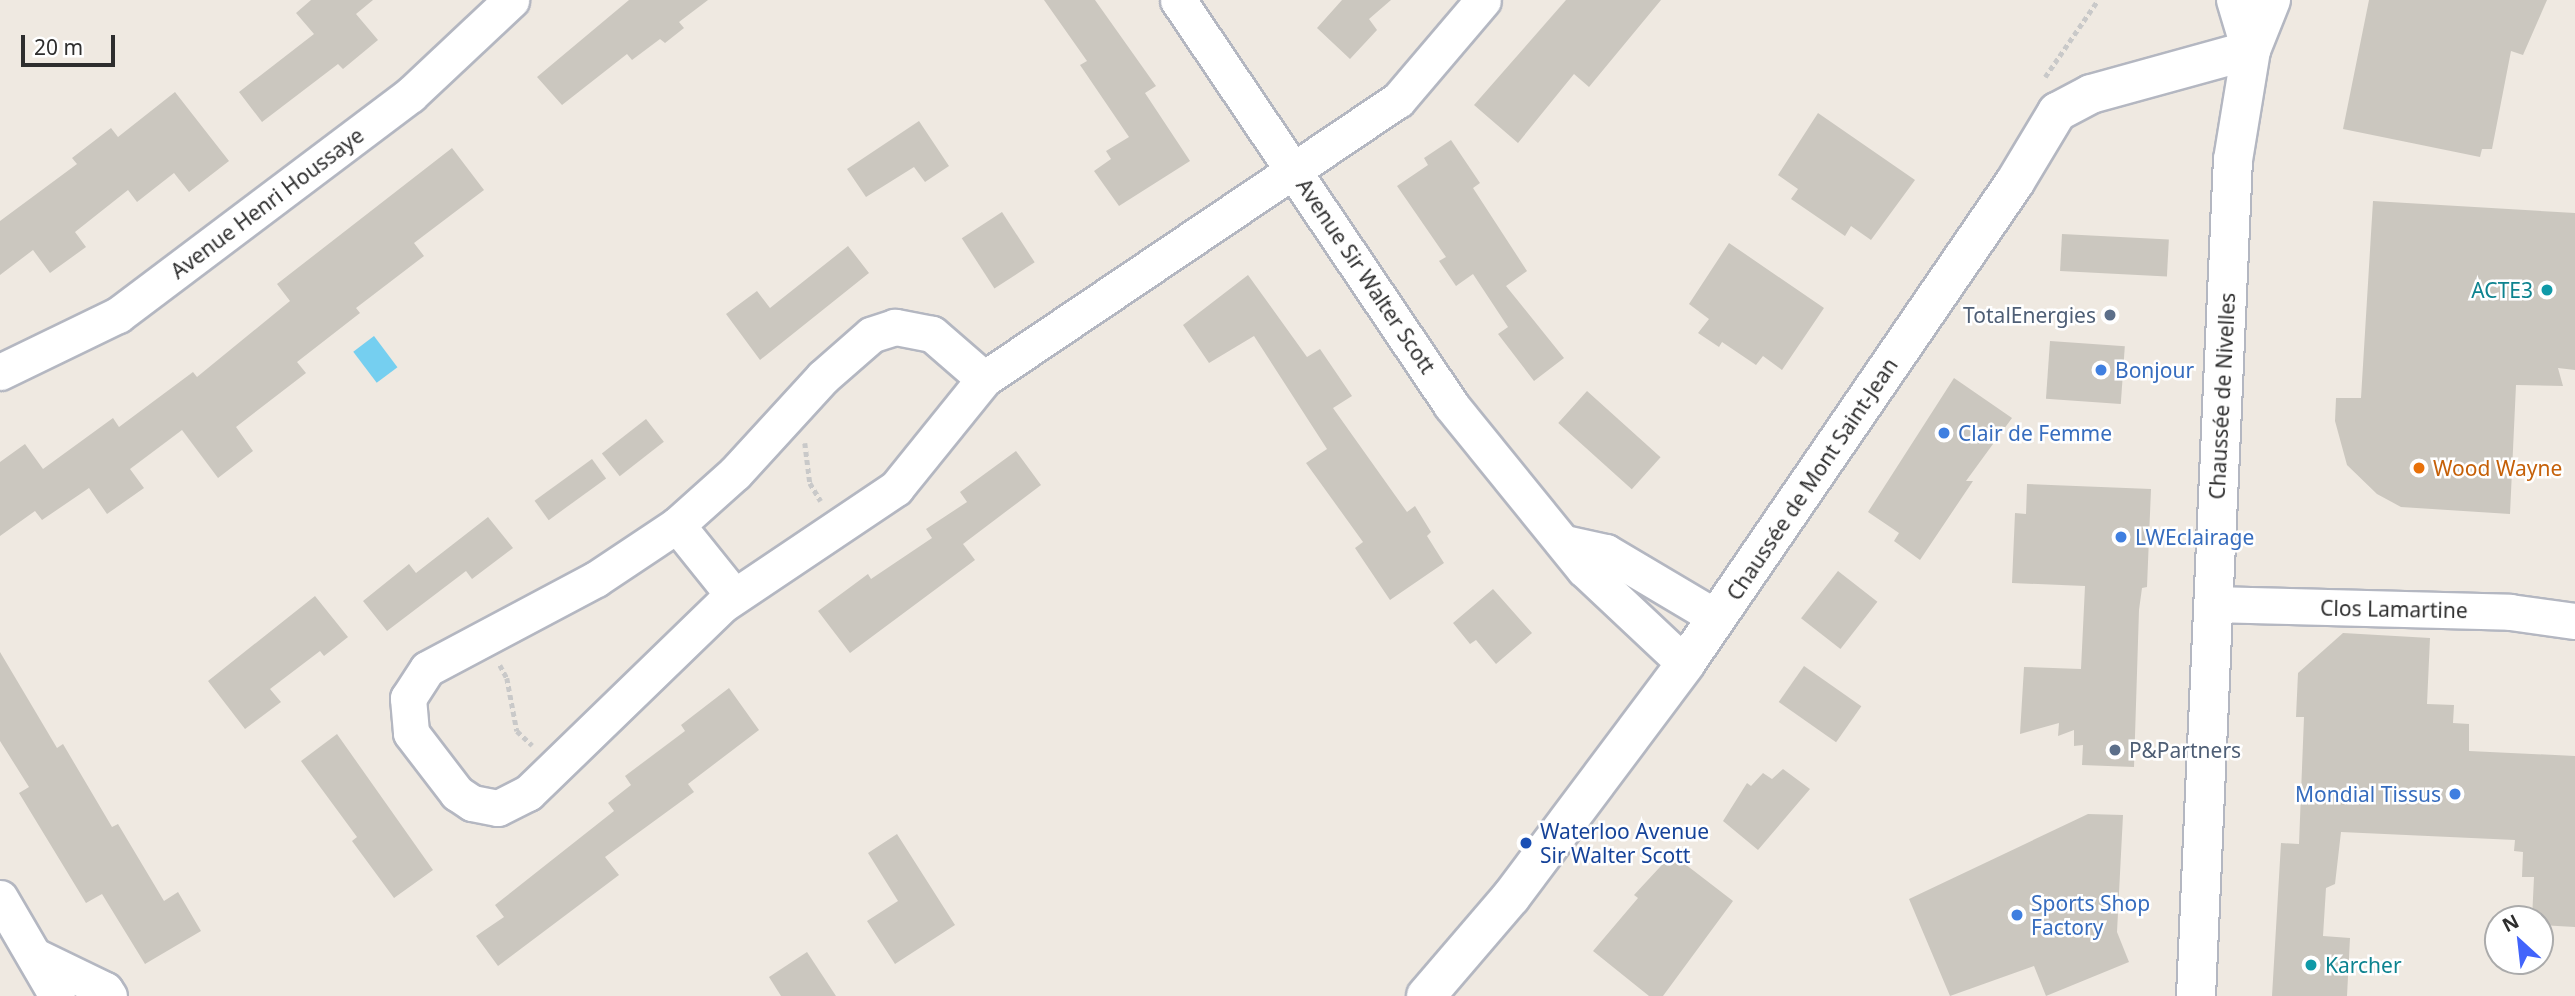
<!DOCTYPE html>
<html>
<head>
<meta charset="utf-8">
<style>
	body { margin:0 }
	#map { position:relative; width:2575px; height:996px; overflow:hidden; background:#efe9e1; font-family:"Noto Sans",sans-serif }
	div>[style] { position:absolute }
	.water>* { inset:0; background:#75cff0; transform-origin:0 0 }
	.building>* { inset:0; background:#cbc7bf; transform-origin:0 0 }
	.path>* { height:4.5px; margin-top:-2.25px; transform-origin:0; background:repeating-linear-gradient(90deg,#c9c9c9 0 5px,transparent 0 8.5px) }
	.roads { filter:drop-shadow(2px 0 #b4b7c1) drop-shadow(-2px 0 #b4b7c1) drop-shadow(0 2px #b4b7c1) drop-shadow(0 -2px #b4b7c1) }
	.minor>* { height:35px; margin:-17.5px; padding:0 17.5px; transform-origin:17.5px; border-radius:17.5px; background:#fff }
	.tertiary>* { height:38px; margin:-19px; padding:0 19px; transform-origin:19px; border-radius:19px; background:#fff }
	.secondary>* { height:38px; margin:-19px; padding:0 19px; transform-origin:19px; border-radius:19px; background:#fff }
	.dots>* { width:19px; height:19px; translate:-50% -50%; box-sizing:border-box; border:4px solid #fff; border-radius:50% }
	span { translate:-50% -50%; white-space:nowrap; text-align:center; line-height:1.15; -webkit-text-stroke:5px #fff; paint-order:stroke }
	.street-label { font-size:21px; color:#2e2e2e }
	.culture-label { font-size:21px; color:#0d838f }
	.right { translate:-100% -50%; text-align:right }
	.left { translate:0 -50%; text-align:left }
	.service-label { font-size:21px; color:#4e5e75 }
	.shop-label { font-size:21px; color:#366cbe }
	.food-label { font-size:21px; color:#c56008 }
	.transit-label { font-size:21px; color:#164399 }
	.north { position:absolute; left:2484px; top:905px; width:70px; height:70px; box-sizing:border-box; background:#fff; border:2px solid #ababab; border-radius:50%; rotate:333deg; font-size:19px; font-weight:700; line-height:28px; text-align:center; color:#2e2e2e }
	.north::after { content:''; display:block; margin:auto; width:24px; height:32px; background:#4264fb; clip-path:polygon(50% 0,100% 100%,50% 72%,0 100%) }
	.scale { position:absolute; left:21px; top:35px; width:94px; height:32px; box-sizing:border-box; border:4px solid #2e2e2e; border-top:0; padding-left:9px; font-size:21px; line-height:24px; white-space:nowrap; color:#2e2e2e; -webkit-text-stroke:5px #fff; paint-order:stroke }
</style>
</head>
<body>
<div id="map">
	<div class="water">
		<div style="left:374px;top:336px;width:39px;height:26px;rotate:53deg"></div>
	</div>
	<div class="building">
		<div style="clip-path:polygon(311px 0,373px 0,356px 14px,378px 40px,343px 69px,338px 64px,262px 122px,239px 92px,314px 34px,296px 13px)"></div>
		<div style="clip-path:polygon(629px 0,708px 0,679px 22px,684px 28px,665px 43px,660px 39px,632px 60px,627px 54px,562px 105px,537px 77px)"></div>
		<div style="clip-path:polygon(1044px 0,1095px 0,1156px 86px,1145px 93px,1190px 161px,1119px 206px,1094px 171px,1111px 159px,1106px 151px,1129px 137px,1080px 65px,1087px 61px)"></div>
		<div style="clip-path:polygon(1342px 0,1391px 0,1369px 19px,1377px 30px,1350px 59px,1317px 28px)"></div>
		<div style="clip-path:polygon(1566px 0,1661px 0,1589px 87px,1574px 74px,1518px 143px,1474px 105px)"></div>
		<div style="clip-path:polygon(2369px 0,2547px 0,2523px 55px,2511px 51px,2492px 149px,2482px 149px,2480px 157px,2343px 129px)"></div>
		<div style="clip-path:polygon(175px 92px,229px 161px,189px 192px,174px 173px,137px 202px,128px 190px,75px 232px,86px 247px,50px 273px,33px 250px,0 275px,0 221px,77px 164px,72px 158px,111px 128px,118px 137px)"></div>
		<div style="clip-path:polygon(1818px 113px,1915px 180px,1871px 240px,1851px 226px,1845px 236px,1791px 199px,1798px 189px,1778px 175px)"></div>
		<div style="clip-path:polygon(919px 121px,949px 166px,925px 182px,914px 167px,866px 197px,847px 169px)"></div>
		<div style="clip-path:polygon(1451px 140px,1480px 183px,1473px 188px,1527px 271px,1506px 286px,1564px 358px,1534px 381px,1498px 334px,1508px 327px,1473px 274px,1456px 286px,1439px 261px,1446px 257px,1397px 186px,1428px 165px,1424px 158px)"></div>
		<div style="clip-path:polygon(452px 148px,484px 190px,414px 243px,424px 256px,356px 308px,360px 313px,297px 362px,306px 373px,236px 427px,253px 451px,218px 478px,182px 430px,130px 469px,144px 488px,107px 514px,89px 488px,42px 520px,35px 511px,0 536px,0 462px,25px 444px,43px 469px,113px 418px,119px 427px,193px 372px,197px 377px,290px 301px,277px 284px)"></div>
		<div style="clip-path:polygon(2373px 201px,2575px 213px,2575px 370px,2558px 368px,2563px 386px,2516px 385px,2510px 514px,2401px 507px,2377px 494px,2347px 465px,2335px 421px,2336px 398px,2361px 398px)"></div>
		<div style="left:1002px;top:212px;width:60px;height:48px;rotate:57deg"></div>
		<div style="left:2062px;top:234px;width:107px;height:37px;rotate:3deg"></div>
		<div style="clip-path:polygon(1729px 243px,1824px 308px,1782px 370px,1763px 356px,1756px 365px,1722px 342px,1719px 347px,1698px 333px,1709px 319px,1689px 304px)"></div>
		<div style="clip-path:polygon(848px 246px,869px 273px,760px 360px,726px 314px,757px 291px,770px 308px)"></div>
		<div style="clip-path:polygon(1248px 275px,1307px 357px,1320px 349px,1352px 396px,1333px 408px,1407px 512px,1415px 506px,1431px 532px,1427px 536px,1444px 563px,1390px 600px,1355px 548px,1363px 542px,1306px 463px,1327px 449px,1254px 336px,1209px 363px,1183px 325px)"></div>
		<div style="left:2050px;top:341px;width:75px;height:58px;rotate:4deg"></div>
		<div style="clip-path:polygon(1954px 378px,2012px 418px,1966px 481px,1973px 481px,1920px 560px,1894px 541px,1899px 533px,1868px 512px)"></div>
		<div style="left:1587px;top:391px;width:99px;height:43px;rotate:42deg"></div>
		<div style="left:646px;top:419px;width:29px;height:56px;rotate:52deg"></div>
		<div style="clip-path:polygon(1016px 451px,1041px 485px,963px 544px,975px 560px,850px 653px,818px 611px,868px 574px,871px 579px,932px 538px,926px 529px,967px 502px,960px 492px)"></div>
		<div style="left:592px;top:459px;width:24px;height:71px;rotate:54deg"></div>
		<div style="clip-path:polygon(2027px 484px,2151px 489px,2147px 587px,2142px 588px,2139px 610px,2134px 767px,2082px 765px,2083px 745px,2074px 746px,2074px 730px,2058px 736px,2059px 723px,2020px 734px,2024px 667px,2081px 669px,2085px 586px,2012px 583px,2015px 513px,2026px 514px)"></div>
		<div style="clip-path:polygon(488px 517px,513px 548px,472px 579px,466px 571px,387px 631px,363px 601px,409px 564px,416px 573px)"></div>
		<div style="left:1838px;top:571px;width:50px;height:60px;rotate:38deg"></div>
		<div style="clip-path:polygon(1493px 589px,1532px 633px,1496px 664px,1476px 640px,1470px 644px,1453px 623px)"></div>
		<div style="clip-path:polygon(315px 596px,348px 637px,324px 656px,320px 651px,270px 689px,281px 702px,245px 729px,208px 681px)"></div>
		<div style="clip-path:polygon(2343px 633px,2430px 638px,2427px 704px,2454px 705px,2453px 723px,2469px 724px,2469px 751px,2575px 756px,2575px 927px,2540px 925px,2540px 919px,2532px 919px,2534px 877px,2522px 877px,2523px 852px,2514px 851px,2515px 840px,2341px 832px,2335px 884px,2326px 888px,2323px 936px,2350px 938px,2347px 996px,2272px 996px,2281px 843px,2299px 844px,2304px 717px,2296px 717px,2298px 673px)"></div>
		<div style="clip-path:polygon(0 652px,57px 748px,63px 744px,112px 827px,118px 824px,164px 901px,178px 892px,201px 931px,145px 964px,102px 894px,86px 903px,19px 793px,29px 787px,0 741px)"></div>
		<div style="left:1804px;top:666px;width:70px;height:44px;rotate:35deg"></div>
		<div style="clip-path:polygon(729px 688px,759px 730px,688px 784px,694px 792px,605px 857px,619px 875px,498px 966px,476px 936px,504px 917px,495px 905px,614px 811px,608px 803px,631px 785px,625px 776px,685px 731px,681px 725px)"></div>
		<div style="clip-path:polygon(337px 734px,433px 870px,394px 898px,352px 841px,357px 837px,301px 761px)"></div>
		<div style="clip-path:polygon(1783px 769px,1810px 789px,1758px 850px,1723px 821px,1747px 783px,1751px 786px,1763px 773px,1772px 779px)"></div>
		<div style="clip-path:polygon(2088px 814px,2123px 815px,2117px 932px,2129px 962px,2046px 996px,2034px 966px,1950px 996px,1909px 899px)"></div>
		<div style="clip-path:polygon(897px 834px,955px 925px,895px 964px,867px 921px,898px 901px,868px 853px)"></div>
		<div style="clip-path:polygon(1672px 854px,1733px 901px,1663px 996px,1649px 996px,1593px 951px,1638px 898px,1634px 895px)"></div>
		<div style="clip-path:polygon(807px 952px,836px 996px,781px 996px,769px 977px)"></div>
	</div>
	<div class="path">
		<div style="left:2045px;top:77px;width:93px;rotate:-55.5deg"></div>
		<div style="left:805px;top:443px;width:40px;rotate:82.9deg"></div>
		<div style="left:810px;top:483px;width:21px;rotate:59deg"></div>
		<div style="left:500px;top:665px;width:15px;rotate:62deg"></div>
		<div style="left:507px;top:678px;width:54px;rotate:79.3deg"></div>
		<div style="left:517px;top:731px;width:21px;rotate:43deg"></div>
	</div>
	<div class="roads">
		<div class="minor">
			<div style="left:1178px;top:0;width:488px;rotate:56deg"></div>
			<div style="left:1451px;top:405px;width:211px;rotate:51deg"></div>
			<div style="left:1584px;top:569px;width:139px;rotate:43.2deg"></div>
			<div style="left:0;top:372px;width:131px;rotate:-25.8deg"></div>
			<div style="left:118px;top:315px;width:366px;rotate:-37deg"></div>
			<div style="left:410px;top:95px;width:139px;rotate:-43.2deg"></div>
			<div style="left:984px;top:379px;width:69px;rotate:-139.1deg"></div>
			<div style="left:932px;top:334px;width:38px;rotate:-169deg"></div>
			<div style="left:895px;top:327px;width:25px;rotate:162deg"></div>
			<div style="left:871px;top:335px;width:64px;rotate:138.8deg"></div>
			<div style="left:823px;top:377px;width:130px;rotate:132.5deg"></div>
			<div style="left:735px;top:473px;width:78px;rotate:138.1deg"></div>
			<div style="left:677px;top:525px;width:97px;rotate:146.3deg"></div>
			<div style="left:596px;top:579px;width:191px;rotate:152deg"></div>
			<div style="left:427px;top:669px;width:35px;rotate:123deg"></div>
			<div style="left:408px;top:698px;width:35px;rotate:85deg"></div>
			<div style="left:411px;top:733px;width:76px;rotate:52.5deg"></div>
			<div style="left:457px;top:793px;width:18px;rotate:34deg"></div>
			<div style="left:472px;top:803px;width:26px;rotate:11deg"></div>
			<div style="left:498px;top:808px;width:34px;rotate:-27deg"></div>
			<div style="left:528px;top:793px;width:270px;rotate:-44.1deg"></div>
			<div style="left:722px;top:605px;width:210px;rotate:-33.9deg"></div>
			<div style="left:896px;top:488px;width:140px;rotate:-51.1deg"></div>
			<div style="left:984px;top:379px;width:499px;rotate:-34deg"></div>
			<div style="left:1398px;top:100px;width:131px;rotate:-49.6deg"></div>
			<div style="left:677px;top:525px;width:91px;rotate:51.2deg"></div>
			<div style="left:1565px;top:543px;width:42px;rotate:12.4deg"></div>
			<div style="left:1606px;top:552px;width:129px;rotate:30.7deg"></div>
			<div style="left:2212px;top:604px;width:298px;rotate:1.5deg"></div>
			<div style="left:2510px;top:612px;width:66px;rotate:7.9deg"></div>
			<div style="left:0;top:898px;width:113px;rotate:59.8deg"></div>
			<div style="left:35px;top:956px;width:78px;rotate:25.9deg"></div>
			<div style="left:105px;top:990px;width:7px;rotate:56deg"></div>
		</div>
		<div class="tertiary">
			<div style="left:1426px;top:996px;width:130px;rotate:-49.4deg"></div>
			<div style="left:1511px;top:897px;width:291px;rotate:-53.2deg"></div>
			<div style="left:1685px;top:664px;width:584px;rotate:-55.6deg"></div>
			<div style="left:2015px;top:182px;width:82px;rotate:-59deg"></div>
			<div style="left:2057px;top:112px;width:38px;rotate:-28deg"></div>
			<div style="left:2091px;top:94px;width:166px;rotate:-15.4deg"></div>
		</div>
		<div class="secondary">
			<div style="left:2236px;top:0;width:52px;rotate:73.3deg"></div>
			<div style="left:2196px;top:996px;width:837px;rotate:-87.47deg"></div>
			<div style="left:2233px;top:160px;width:111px;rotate:-80.7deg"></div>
			<div style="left:2251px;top:50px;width:54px;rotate:-68.2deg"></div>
		</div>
	</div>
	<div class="dots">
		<div style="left:2547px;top:290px;background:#0f9aa8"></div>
		<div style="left:2110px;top:315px;background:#5c6f8a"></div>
		<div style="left:2101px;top:370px;background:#3f7fe0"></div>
		<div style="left:1944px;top:433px;background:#3f7fe0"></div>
		<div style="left:2419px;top:468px;background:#e8710a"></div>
		<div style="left:2121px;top:537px;background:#3f7fe0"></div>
		<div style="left:2115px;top:750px;background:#5c6f8a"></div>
		<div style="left:2455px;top:794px;background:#3f7fe0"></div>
		<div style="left:1526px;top:843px;background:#1a4fb4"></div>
		<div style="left:2017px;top:915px;background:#3f7fe0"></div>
		<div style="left:2311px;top:965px;background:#0f9aa8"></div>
	</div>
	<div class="street-label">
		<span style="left:267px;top:203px;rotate:-37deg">Avenue Henri Houssaye</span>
		<span style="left:1366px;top:276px;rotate:56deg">Avenue Sir Walter Scott</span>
		<span style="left:2222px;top:396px;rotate:-87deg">Chaussée de Nivelles</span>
		<span style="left:1812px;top:479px;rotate:-56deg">Chaussée de Mont Saint-Jean</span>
		<span style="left:2394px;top:609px;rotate:1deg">Clos Lamartine</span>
	</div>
	<div class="culture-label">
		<span class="right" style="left:2533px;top:290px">ACTE3</span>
		<span class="left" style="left:2325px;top:965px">Karcher</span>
	</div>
	<div class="service-label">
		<span class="right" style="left:2096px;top:315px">TotalEnergies</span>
		<span class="left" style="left:2129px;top:750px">P&amp;Partners</span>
	</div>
	<div class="shop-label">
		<span class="left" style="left:2115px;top:370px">Bonjour</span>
		<span class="left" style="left:1958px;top:433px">Clair de Femme</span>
		<span class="left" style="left:2135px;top:537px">LWEclairage</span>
		<span class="right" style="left:2441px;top:794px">Mondial Tissus</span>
		<span class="left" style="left:2031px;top:915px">Sports Shop<br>Factory</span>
	</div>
	<div class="food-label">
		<span class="left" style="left:2433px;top:468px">Wood Wayne</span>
	</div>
	<div class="transit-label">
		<span class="left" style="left:1540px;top:843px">Waterloo Avenue<br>Sir Walter Scott</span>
	</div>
	<div class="north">N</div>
	<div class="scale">20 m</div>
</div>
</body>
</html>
